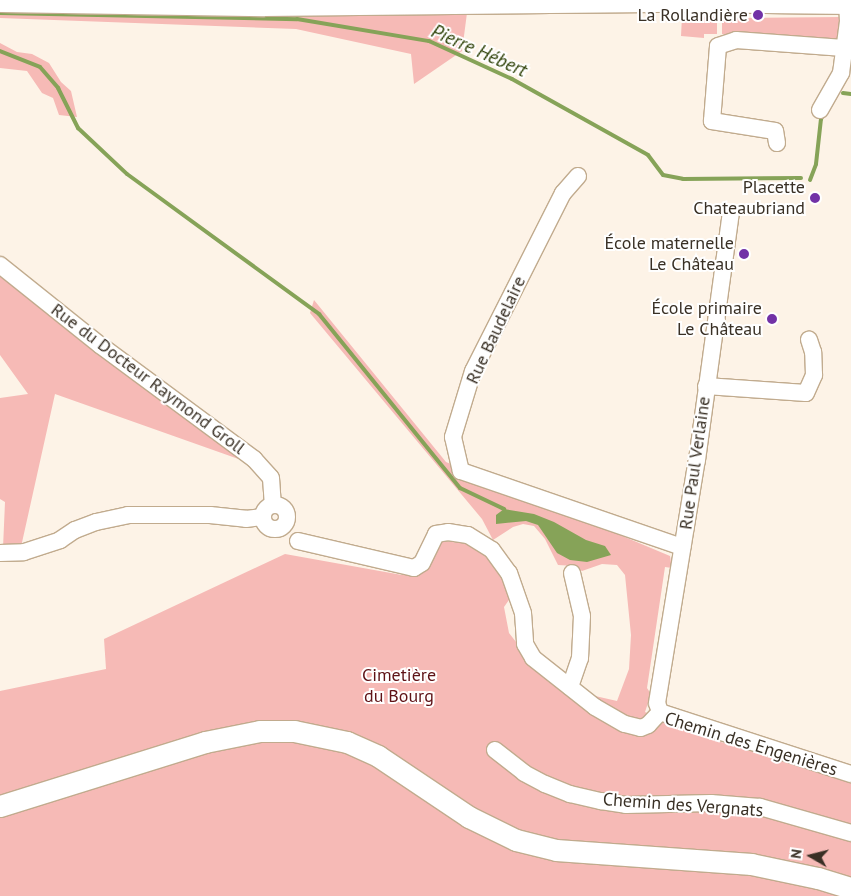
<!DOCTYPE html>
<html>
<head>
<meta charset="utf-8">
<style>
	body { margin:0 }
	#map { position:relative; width:851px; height:896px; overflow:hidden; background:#fdf3e7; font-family:"PT Sans",sans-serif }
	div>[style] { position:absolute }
	.green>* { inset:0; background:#f6bab6 }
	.water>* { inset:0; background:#86a358 }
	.stream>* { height:4px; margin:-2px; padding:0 2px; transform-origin:2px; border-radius:2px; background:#86a358 }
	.roads { filter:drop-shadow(1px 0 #c1ab8e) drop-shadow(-1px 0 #c1ab8e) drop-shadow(0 1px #c1ab8e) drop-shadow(0 -1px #c1ab8e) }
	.minor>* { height:16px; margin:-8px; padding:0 8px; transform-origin:8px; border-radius:8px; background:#fff }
	.minor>.ring { margin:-8px; padding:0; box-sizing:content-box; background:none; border:16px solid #fff; border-radius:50% }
	.major>* { height:21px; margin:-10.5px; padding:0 10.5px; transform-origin:10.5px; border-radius:10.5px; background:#fff }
	.dots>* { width:14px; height:14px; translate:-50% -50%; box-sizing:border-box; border:2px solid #fff; border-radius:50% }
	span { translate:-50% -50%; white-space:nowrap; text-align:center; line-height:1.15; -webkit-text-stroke:4px #fff; paint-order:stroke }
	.poi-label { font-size:18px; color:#393025 }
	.right { translate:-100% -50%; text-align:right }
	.street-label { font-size:18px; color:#393025 }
	.park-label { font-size:18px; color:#5f1216 }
	.water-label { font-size:19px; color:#2d4006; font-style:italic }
	.north { position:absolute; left:786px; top:831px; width:50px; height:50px; -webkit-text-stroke:4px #fff; paint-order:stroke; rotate:278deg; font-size:14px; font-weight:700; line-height:20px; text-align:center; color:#393025 }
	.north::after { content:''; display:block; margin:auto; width:18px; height:22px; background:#393025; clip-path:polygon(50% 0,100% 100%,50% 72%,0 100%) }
</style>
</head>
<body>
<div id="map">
	<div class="green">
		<div style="clip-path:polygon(0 8px,467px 13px,462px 51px,414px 84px,411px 54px,296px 29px,0 18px)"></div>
		<div style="clip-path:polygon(682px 16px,717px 17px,717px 34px,704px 34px,704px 38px,681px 36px)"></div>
		<div style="clip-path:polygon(841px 17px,840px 35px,835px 42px,722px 34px,722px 18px)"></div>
		<div style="clip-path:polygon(0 43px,17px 52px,32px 54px,49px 63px,61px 82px,71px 91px,77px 117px,59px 115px,53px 98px,42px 93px,27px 71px,0 68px)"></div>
		<div style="clip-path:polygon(0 272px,247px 462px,55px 394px,21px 547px,3px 548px,5px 502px,0 499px,0 398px,28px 394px,0 355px)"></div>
		<div style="clip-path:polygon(314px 300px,446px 462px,670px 556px,672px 568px,665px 567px,647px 688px,651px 694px,645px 712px,694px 734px,851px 781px,851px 896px,0 896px,0 691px,106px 669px,104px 639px,285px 554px,402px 575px,442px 541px,472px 544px,497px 567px,511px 597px,504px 607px,509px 633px,531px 661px,569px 690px,617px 701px,629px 669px,631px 635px,625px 575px,617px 565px,602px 564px,582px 571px,575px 566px,558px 565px,545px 539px,534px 526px,523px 524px,513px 527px,493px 540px,482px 519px,310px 313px)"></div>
	</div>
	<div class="water">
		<div style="clip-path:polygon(504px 509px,534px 514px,554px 522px,586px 540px,605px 546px,611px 555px,587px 562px,570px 560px,557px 553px,538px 525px,526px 521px,496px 524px,496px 515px)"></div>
	</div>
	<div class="stream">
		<div style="left:0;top:13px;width:297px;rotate:1.2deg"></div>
		<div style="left:297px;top:19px;width:134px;rotate:9.5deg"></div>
		<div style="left:429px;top:41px;width:91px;rotate:24.6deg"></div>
		<div style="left:512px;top:79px;width:156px;rotate:29.2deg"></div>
		<div style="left:648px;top:155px;width:25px;rotate:53deg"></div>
		<div style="left:663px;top:175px;width:20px;rotate:11deg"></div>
		<div style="left:683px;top:179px;width:118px;rotate:-0.5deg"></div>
		<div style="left:0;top:51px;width:43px;rotate:21.8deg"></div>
		<div style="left:40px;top:67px;width:28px;rotate:49deg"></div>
		<div style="left:58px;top:88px;width:45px;rotate:63.4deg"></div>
		<div style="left:78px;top:128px;width:67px;rotate:43.2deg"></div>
		<div style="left:127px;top:174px;width:238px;rotate:36.1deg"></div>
		<div style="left:319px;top:314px;width:224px;rotate:51deg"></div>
		<div style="left:460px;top:488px;width:49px;rotate:25.5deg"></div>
		<div style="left:843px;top:93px;width:8px;rotate:7deg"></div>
		<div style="left:810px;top:180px;width:17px;rotate:-69deg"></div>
		<div style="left:816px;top:164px;width:45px;rotate:-83.7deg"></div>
		<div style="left:821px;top:119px;width:7px;rotate:-63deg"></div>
	</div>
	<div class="roads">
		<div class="minor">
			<div style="left:820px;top:110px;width:43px;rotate:-60.4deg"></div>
			<div style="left:841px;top:73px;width:52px;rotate:-82.3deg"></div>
			<div style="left:848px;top:21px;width:21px;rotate:-93deg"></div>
			<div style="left:777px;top:143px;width:12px;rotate:-99deg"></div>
			<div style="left:775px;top:131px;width:64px;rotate:-171deg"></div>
			<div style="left:712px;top:121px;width:75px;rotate:-85.4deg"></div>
			<div style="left:718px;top:46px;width:19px;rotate:-18deg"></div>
			<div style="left:736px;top:40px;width:108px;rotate:4.2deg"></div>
			<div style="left:578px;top:176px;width:23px;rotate:131deg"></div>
			<div style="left:563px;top:193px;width:199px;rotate:116.8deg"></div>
			<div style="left:473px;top:371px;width:69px;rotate:106.9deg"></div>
			<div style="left:453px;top:437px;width:35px;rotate:77deg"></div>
			<div style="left:461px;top:471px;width:234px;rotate:19deg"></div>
			<div style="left:0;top:265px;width:128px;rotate:38.7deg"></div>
			<div style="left:100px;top:345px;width:192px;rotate:36.5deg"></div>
			<div style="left:254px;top:459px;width:25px;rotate:48deg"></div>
			<div style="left:271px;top:478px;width:27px;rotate:86deg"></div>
			<div style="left:706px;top:386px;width:100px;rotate:4deg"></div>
			<div style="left:806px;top:393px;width:20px;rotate:-66deg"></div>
			<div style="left:814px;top:375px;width:23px;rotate:-92deg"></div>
			<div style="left:813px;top:352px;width:13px;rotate:-108deg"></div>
			<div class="ring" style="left:263px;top:505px;width:8px;height:8px"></div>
			<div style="left:298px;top:541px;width:119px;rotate:13.1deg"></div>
			<div style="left:414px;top:568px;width:9px;rotate:-32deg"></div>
			<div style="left:422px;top:563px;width:32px;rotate:-64deg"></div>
			<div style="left:436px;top:534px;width:12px;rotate:-9deg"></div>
			<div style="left:448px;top:532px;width:20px;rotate:9deg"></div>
			<div style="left:468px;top:535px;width:28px;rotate:32deg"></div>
			<div style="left:492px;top:550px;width:29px;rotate:54deg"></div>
			<div style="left:509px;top:573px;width:42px;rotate:70.7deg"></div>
			<div style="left:523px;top:613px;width:31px;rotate:86deg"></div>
			<div style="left:525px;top:644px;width:16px;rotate:60deg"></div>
			<div style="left:533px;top:658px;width:79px;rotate:38.3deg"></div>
			<div style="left:595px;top:707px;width:34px;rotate:30deg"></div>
			<div style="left:625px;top:724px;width:16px;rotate:14deg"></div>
			<div style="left:641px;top:728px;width:8px;rotate:-23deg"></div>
			<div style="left:648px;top:725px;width:18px;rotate:-47deg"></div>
			<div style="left:0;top:553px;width:24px;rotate:-2deg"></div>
			<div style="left:24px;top:552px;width:38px;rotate:-18deg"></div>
			<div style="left:60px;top:540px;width:18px;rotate:-34deg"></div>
			<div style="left:75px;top:530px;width:22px;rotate:-21deg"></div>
			<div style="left:96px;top:522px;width:33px;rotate:-12deg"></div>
			<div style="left:128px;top:515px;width:82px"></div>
			<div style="left:210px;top:515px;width:36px;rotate:6deg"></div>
			<div style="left:246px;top:519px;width:17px;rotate:-7deg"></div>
			<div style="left:570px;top:687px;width:31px;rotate:-71deg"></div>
			<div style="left:580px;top:658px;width:42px;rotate:-87.3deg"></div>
			<div style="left:582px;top:616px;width:44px;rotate:-103.1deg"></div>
			<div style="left:660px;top:712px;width:9px;rotate:-108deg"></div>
			<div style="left:657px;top:703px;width:246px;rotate:-80.7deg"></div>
			<div style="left:697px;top:460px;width:249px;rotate:-82.2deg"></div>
			<div style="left:660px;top:712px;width:201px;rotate:18deg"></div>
			<div style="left:495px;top:750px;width:37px;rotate:38deg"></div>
			<div style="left:524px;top:773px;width:24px;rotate:28deg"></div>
			<div style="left:545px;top:784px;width:27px;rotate:22deg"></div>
			<div style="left:570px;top:794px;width:32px;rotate:13deg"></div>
			<div style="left:601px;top:801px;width:25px;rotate:9deg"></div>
			<div style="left:626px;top:805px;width:85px;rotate:-1.3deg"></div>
			<div style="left:711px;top:803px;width:49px;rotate:4.7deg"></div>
			<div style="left:760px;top:807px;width:95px;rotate:15.9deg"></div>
		</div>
		<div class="major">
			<div style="left:0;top:1px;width:264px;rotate:0.9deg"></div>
			<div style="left:264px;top:5px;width:415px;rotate:-0.6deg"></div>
			<div style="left:679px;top:1px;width:172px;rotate:0.7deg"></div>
			<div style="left:0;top:806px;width:215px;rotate:-17.3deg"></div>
			<div style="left:205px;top:742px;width:56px;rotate:-11.3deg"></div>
			<div style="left:260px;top:731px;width:34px"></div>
			<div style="left:294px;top:731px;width:54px;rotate:11.7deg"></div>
			<div style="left:347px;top:742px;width:34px;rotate:24deg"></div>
			<div style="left:378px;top:756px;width:110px;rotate:33.8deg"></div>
			<div style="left:469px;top:817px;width:52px;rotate:26.1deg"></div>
			<div style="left:516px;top:840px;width:41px;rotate:14deg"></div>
			<div style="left:556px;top:850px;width:196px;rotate:4.1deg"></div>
			<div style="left:751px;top:864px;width:68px;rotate:11.8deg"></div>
			<div style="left:818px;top:878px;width:34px;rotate:17deg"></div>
		</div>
	</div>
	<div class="dots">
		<div style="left:758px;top:15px;background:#7231a6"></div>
		<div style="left:815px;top:198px;background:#7231a6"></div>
		<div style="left:744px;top:254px;background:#7231a6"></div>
		<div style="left:772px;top:319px;background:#7231a6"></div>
	</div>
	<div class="poi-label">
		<span class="right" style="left:748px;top:15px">La Rollandière</span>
		<span class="right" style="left:805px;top:198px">Placette<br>Chateaubriand</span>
		<span class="right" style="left:734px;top:254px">École maternelle<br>Le Château</span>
		<span class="right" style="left:762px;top:319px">École primaire<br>Le Château</span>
	</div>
	<div class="street-label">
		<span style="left:496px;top:330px;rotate:-65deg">Rue Baudelaire</span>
		<span style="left:148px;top:379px;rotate:37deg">Rue du Docteur Raymond Groll</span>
		<span style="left:695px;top:463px;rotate:-82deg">Rue Paul Verlaine</span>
		<span style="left:751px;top:744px;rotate:17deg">Chemin des Engenières</span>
		<span style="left:683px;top:805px;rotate:4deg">Chemin des Vergnats</span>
	</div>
	<div class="park-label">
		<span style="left:399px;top:686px">Cimetière<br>du Bourg</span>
	</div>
	<div class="water-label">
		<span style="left:479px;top:51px;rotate:24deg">Pierre Hébert</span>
	</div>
	<div class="north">N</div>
</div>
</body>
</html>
